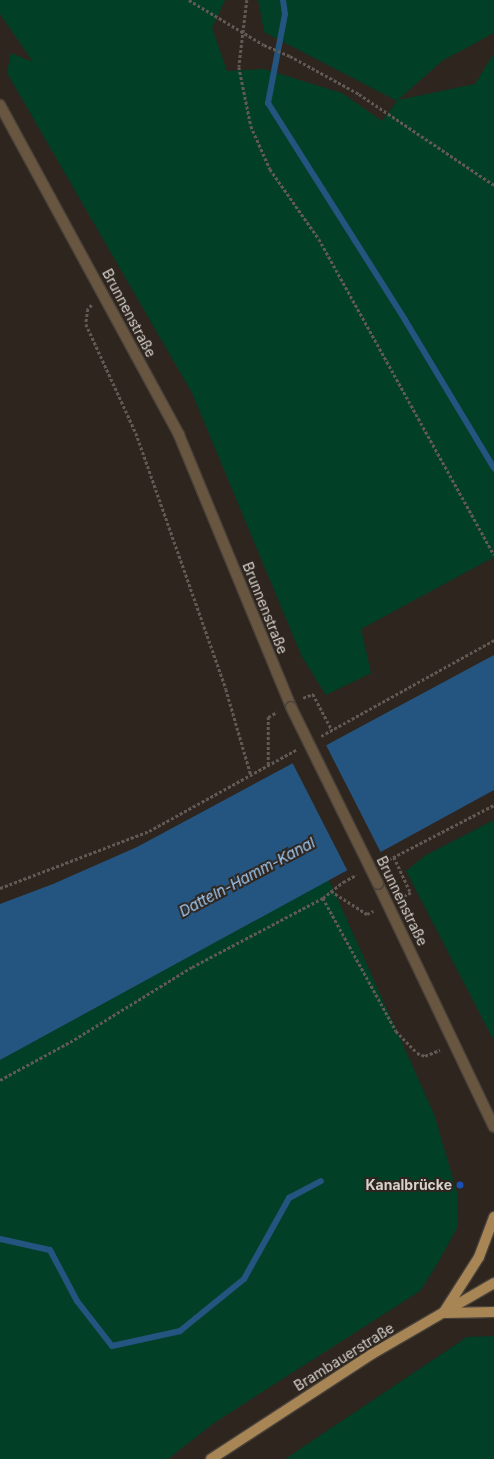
<!DOCTYPE html>
<html>
<head>
<meta charset="utf-8">
<style>
	body { margin:0 }
	#map { position:relative; width:494px; height:1459px; overflow:hidden; background:#2d251e; font-family:Inter,sans-serif }
	div>[style] { position:absolute }
	.green>* { inset:0; background:#023f27 }
	.water>* { inset:0; background:#245581 }
	.pier>* { inset:0; background:#2d251e; transform-origin:0 0 }
	.stream>* { height:6px; margin:-3px; padding:0 3px; transform-origin:3px; border-radius:3px; background:#245581 }
	.path>* { height:2.5px; margin-top:-1.25px; transform-origin:0; background:repeating-linear-gradient(90deg,#615953 0 3px,transparent 0 5px) }
	.roads { filter:drop-shadow(1px 0 #48413a) drop-shadow(-1px 0 #48413a) drop-shadow(0 1px #48413a) drop-shadow(0 -1px #48413a) }
	.minor>* { height:10px; margin:-5px; padding:0 5px; transform-origin:5px; border-radius:5px; background:#685640 }
	.major>* { height:10px; margin:-5px; padding:0 5px; transform-origin:5px; border-radius:5px; background:#a88555 }
	.bridges { filter:drop-shadow(1px 0 #48413a) drop-shadow(-1px 0 #48413a) drop-shadow(0 1px #48413a) drop-shadow(0 -1px #48413a) }
	.minor-bridge>* { height:10px; margin:-5px; padding:0 5px; transform-origin:5px; border-radius:5px; background:#685640 }
	.dots>* { width:11px; height:11px; translate:-50% -50%; box-sizing:border-box; border:2px solid #2d251e; border-radius:50% }
	span { translate:-50% -50%; white-space:nowrap; text-align:center; line-height:1.15; -webkit-text-stroke:4px #2d251e; paint-order:stroke }
	.street-label { font-size:14px; color:#d6d1cc }
	.poi-label { font-size:14px; color:#d6d1cc; font-weight:700 }
	.right { translate:-100% -50%; text-align:right }
	.water-label { font-size:15px; color:#a0c9f2; font-style:italic }
</style>
</head>
<body>
<div id="map">
	<div class="green">
		<div style="clip-path:polygon(0 0,225px 0,212px 28px,227px 71px,264px 69px,342px 93px,382px 121px,397px 101px,264px 32px,258px 0,494px 0,494px 33px,442px 61px,398px 100px,475px 84px,494px 53px,494px 557px,361px 629px,371px 673px,326px 695px,302px 657px,192px 393px,7px 73px,11px 53px,33px 62px,0 14px)"></div>
		<div style="clip-path:polygon(494px 820px,494px 1041px,406px 871px,426px 855px)"></div>
		<div style="clip-path:polygon(329px 880px,434px 1114px,457px 1192px,458px 1226px,439px 1261px,420px 1291px,214px 1423px,168px 1459px,0 1459px,0 1060px)"></div>
		<div style="clip-path:polygon(494px 1336px,494px 1459px,285px 1459px,467px 1337px)"></div>
	</div>
	<div class="water">
		<div style="clip-path:polygon(494px 655px,494px 790px,0 1060px,0 904px,53px 884px,137px 847px)"></div>
	</div>
	<div class="pier">
		<div style="left:326px;top:745px;width:123px;height:38px;rotate:63deg"></div>
	</div>
	<div class="stream">
		<div style="left:283px;top:0;width:14px;rotate:82deg"></div>
		<div style="left:285px;top:14px;width:91px;rotate:100.8deg"></div>
		<div style="left:268px;top:103px;width:257px;rotate:57.7deg"></div>
		<div style="left:405px;top:320px;width:173px;rotate:59deg"></div>
		<div style="left:0;top:1239px;width:51px;rotate:12.4deg"></div>
		<div style="left:50px;top:1250px;width:58px;rotate:62.1deg"></div>
		<div style="left:77px;top:1301px;width:57px;rotate:52.1deg"></div>
		<div style="left:112px;top:1346px;width:70px;rotate:-12.4deg"></div>
		<div style="left:180px;top:1331px;width:82px;rotate:-39.1deg"></div>
		<div style="left:244px;top:1279px;width:93px;rotate:-60.9deg"></div>
		<div style="left:289px;top:1198px;width:36px;rotate:-28deg"></div>
	</div>
	<div class="path">
		<div style="left:189px;top:0;width:87px;rotate:31deg"></div>
		<div style="left:264px;top:45px;width:28px;rotate:23deg"></div>
		<div style="left:290px;top:56px;width:79px;rotate:28.8deg"></div>
		<div style="left:359px;top:94px;width:163px;rotate:34deg"></div>
		<div style="left:247px;top:0;width:67px;rotate:96.8deg"></div>
		<div style="left:239px;top:67px;width:60px;rotate:78.5deg"></div>
		<div style="left:251px;top:126px;width:47px;rotate:66.2deg"></div>
		<div style="left:270px;top:169px;width:85px;rotate:55deg"></div>
		<div style="left:319px;top:239px;width:361px;rotate:61deg"></div>
		<div style="left:92px;top:305px;width:6px;rotate:135deg"></div>
		<div style="left:88px;top:309px;width:15px;rotate:98deg"></div>
		<div style="left:86px;top:324px;width:120px;rotate:65.4deg"></div>
		<div style="left:136px;top:433px;width:271px;rotate:70.6deg"></div>
		<div style="left:226px;top:689px;width:90px;rotate:73.8deg"></div>
		<div style="left:303px;top:698px;width:11px;rotate:-22deg"></div>
		<div style="left:313px;top:694px;width:41px;rotate:62.2deg"></div>
		<div style="left:321px;top:736px;width:198px;rotate:-29deg"></div>
		<div style="left:268px;top:765px;width:48px;rotate:-90deg"></div>
		<div style="left:268px;top:717px;width:10px;rotate:-29deg"></div>
		<div style="left:394px;top:857px;width:40px;rotate:65deg"></div>
		<div style="left:411px;top:893px;width:11px;rotate:153deg"></div>
		<div style="left:384px;top:862px;width:124px;rotate:-27.4deg"></div>
		<div style="left:0;top:888px;width:160px;rotate:-20.9deg"></div>
		<div style="left:149px;top:831px;width:168px;rotate:-28.9deg"></div>
		<div style="left:331px;top:891px;width:43px;rotate:32.6deg"></div>
		<div style="left:367px;top:914px;width:7px;rotate:-27deg"></div>
		<div style="left:323px;top:898px;width:152px;rotate:61.2deg"></div>
		<div style="left:396px;top:1031px;width:30px;rotate:46deg"></div>
		<div style="left:417px;top:1053px;width:9px;rotate:21deg"></div>
		<div style="left:425px;top:1056px;width:16px;rotate:-22deg"></div>
		<div style="left:0;top:1080px;width:80px;rotate:-28.5deg"></div>
		<div style="left:70px;top:1042px;width:143px;rotate:-31.6deg"></div>
		<div style="left:192px;top:967px;width:148px;rotate:-27.8deg"></div>
		<div style="left:323px;top:898px;width:26px;rotate:-39deg"></div>
		<div style="left:343px;top:882px;width:15px;rotate:-28deg"></div>
	</div>
	<div class="roads">
		<div class="minor">
			<div style="left:0;top:105px;width:375px;rotate:61.5deg"></div>
			<div style="left:179px;top:435px;width:294px;rotate:67.6deg"></div>
			<div style="left:378px;top:884px;width:269px;rotate:64.5deg"></div>
		</div>
		<div class="major">
			<div style="left:444px;top:1312px;width:65px;rotate:-57.5deg"></div>
			<div style="left:479px;top:1257px;width:43px;rotate:-69.4deg"></div>
			<div style="left:445px;top:1313px;width:49px;rotate:-1.2deg"></div>
			<div style="left:211px;top:1459px;width:192px;rotate:-33.1deg"></div>
			<div style="left:372px;top:1354px;width:141px;rotate:-30.2deg"></div>
		</div>
	</div>
	<div class="bridges">
		<div class="minor-bridge">
			<div style="left:291px;top:707px;width:197px;rotate:63.8deg"></div>
		</div>
	</div>
	<div class="dots">
		<div style="left:460px;top:1185px;background:#1a4fb4"></div>
	</div>
	<div class="street-label">
		<span style="left:129px;top:313px;rotate:62deg">Brunnenstraße</span>
		<span style="left:265px;top:608px;rotate:68deg">Brunnenstraße</span>
		<span style="left:402px;top:901px;rotate:64deg">Brunnenstraße</span>
		<span style="left:344px;top:1357px;rotate:-32deg">Brambauerstraße</span>
	</div>
	<div class="poi-label">
		<span class="right" style="left:452px;top:1185px">Kanalbrücke</span>
	</div>
	<div class="water-label">
		<span style="left:247px;top:877px;rotate:-28deg">Datteln-Hamm-Kanal</span>
	</div>
</div>
</body>
</html>
